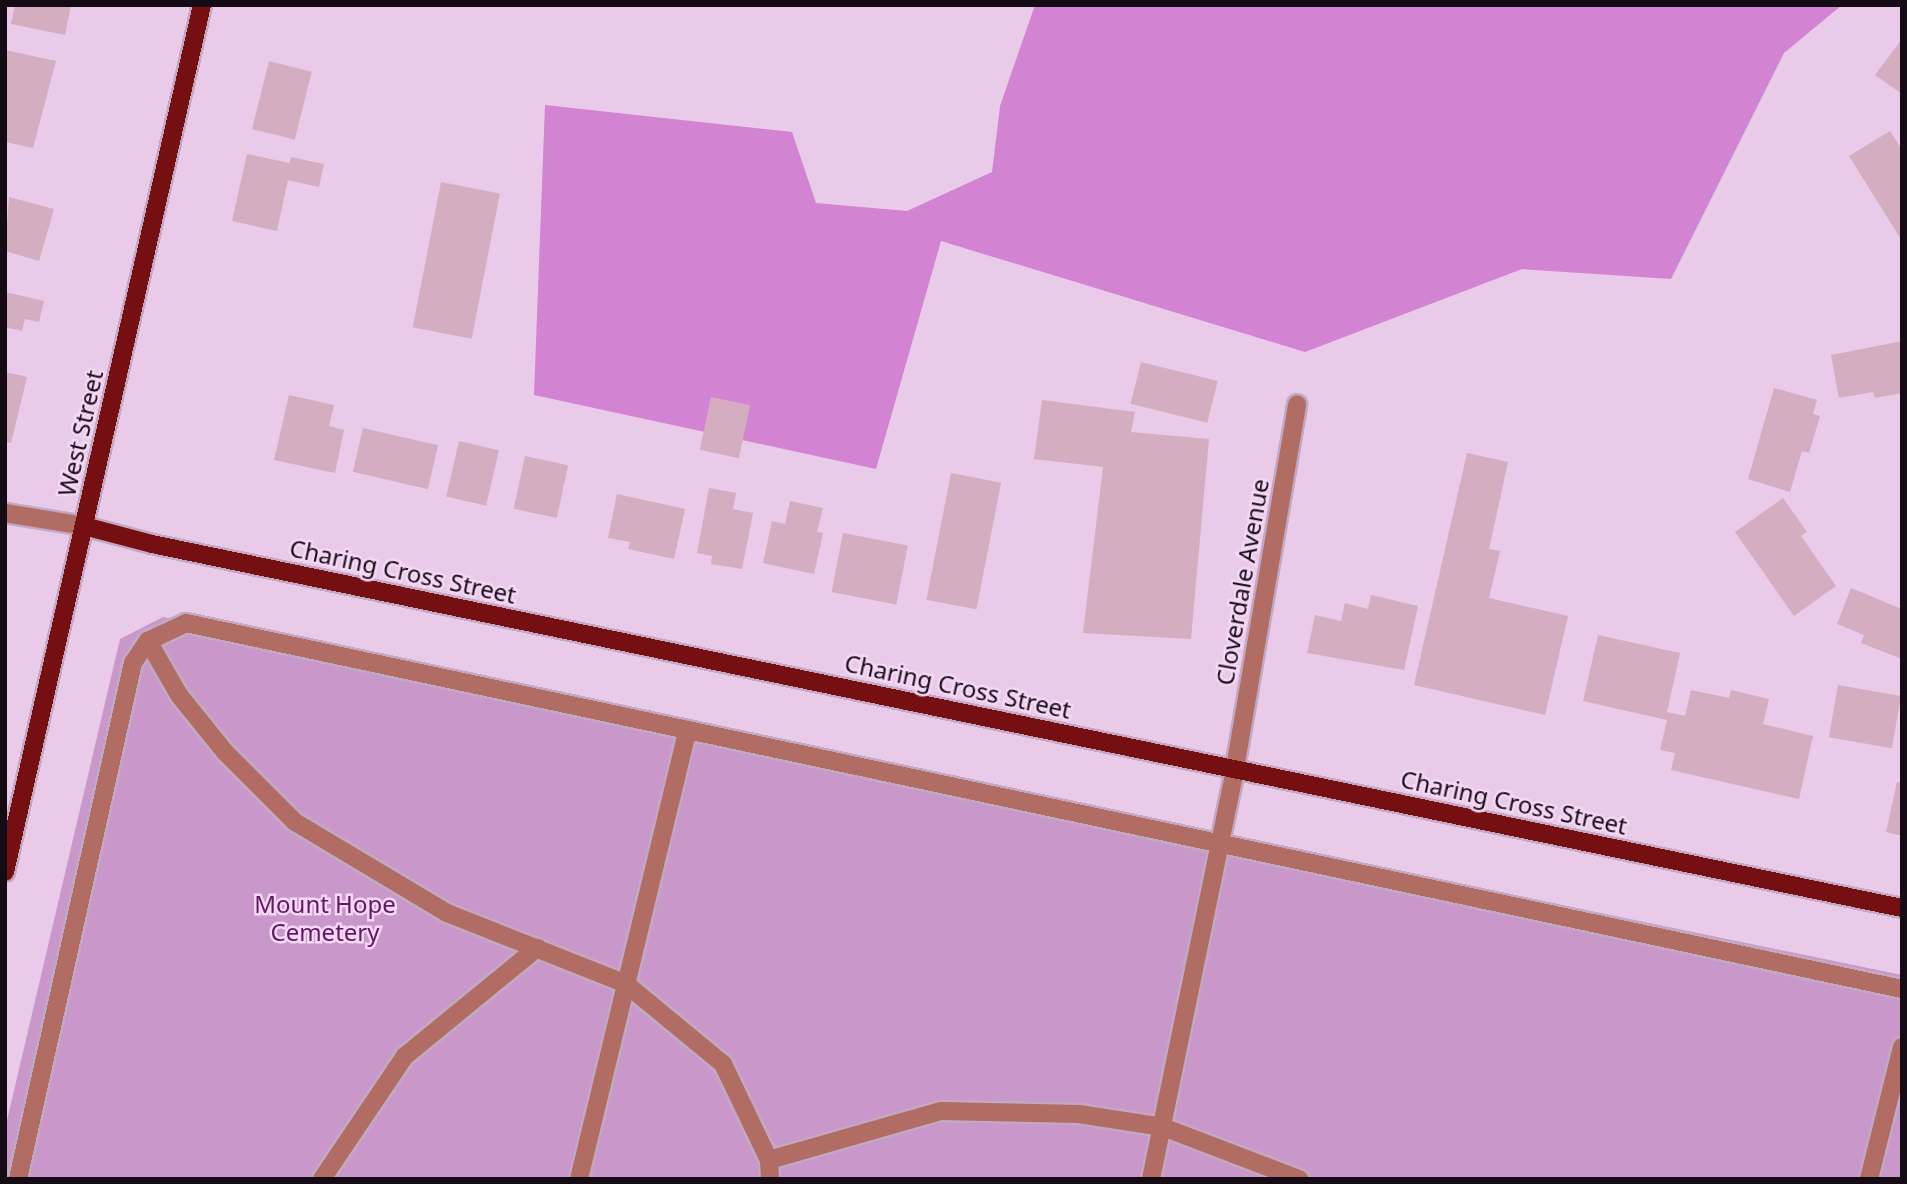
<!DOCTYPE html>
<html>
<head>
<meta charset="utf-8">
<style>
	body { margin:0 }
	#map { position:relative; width:1907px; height:1184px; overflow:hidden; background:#e9cae8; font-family:"Noto Sans",sans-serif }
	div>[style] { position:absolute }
	.green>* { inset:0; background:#ca97ca }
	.forest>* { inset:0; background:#d283d2 }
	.building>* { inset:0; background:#d4adc1; transform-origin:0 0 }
	.roads { filter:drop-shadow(2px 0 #c3a8c2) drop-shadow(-2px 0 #c3a8c2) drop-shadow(0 2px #c3a8c2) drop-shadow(0 -2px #c3a8c2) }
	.minor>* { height:18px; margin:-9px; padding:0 9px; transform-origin:9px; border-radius:9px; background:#b16c64 }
	.major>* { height:18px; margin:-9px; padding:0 9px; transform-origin:9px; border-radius:9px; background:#760f11 }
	span { translate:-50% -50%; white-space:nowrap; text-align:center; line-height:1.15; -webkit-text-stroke:5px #f6d7f5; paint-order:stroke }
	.street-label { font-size:24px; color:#150b15 }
	.park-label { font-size:24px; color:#5f1962 }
	.frame { position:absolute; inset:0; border:7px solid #150b15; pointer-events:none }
</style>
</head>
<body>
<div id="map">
	<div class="green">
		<div style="clip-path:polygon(163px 617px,1902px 975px,1902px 1179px,5px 1179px,5px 1129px,120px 639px)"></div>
	</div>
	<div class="forest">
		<div style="clip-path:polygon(1035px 5px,1842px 5px,1784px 53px,1671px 279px,1522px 269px,1305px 352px,941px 241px,876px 469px,534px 395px,545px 105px,792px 132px,816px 203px,907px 211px,992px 172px,1000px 106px)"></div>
	</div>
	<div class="building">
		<div style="clip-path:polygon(15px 5px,71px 5px,65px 35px,11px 24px)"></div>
		<div style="clip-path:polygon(1902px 39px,1902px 94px,1875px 75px)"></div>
		<div style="clip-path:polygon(5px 50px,56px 61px,33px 148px,5px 142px)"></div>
		<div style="left:269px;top:61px;width:44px;height:70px;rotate:14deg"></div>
		<div style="clip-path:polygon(1890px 131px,1902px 150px,1902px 241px,1849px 156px)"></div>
		<div style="clip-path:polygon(247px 154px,289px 163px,291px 157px,324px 164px,319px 187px,288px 180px,277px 231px,232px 221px)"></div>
		<div style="left:441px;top:182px;width:60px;height:148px;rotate:11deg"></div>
		<div style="clip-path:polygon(9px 197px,54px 209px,39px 261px,5px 251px)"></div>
		<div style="clip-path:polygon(5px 292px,44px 301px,39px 322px,25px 319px,22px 331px,5px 327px)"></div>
		<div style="clip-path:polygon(1902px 341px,1902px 393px,1875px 398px,1873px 392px,1839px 398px,1831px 355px)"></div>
		<div style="left:1141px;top:362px;width:79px;height:43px;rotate:14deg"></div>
		<div style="clip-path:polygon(5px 372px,27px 377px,11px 443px,5px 442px)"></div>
		<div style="clip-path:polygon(1774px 388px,1817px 400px,1813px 414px,1820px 416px,1809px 453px,1802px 451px,1790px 492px,1748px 479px)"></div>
		<div style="clip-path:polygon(289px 395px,334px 405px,329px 426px,344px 430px,335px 473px,274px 460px)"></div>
		<div style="left:711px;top:397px;width:40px;height:54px;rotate:12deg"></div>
		<div style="clip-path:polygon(1042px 400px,1135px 412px,1131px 432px,1209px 439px,1191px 639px,1083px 633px,1103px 467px,1034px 459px)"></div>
		<div style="left:363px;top:428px;width:77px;height:45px;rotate:13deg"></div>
		<div style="left:459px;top:441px;width:41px;height:57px;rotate:13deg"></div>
		<div style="clip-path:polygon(1467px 453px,1508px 462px,1489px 549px,1500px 551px,1489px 598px,1568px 616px,1545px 715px,1414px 685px)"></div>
		<div style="left:525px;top:456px;width:44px;height:54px;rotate:12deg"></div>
		<div style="left:951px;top:473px;width:51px;height:129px;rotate:11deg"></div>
		<div style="clip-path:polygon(709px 488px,736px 493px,733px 509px,753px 513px,742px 569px,711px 564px,712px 556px,697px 553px)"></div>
		<div style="clip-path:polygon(617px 494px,685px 509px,674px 559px,628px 549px,630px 542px,608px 538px)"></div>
		<div style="clip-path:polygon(1783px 498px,1807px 532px,1801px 536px,1836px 586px,1794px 616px,1735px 532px)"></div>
		<div style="clip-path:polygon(790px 501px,823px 508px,817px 532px,823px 533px,814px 574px,763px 563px,772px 521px,785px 524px)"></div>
		<div style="left:843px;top:533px;width:66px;height:60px;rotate:11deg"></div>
		<div style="clip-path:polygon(1851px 588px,1902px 609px,1902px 659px,1861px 643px,1864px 635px,1837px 624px)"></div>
		<div style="clip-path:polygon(1371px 595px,1418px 606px,1404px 670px,1307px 653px,1315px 615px,1341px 621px,1345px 603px,1368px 609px)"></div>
		<div style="clip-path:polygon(1598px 635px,1680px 653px,1667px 712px,1685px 716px,1691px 690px,1729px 698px,1731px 690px,1769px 699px,1763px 724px,1813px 736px,1799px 799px,1671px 770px,1675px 753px,1660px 750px,1667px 720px,1583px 701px)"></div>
		<div style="left:1838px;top:685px;width:64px;height:53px;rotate:10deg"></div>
		<div style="clip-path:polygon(1897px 782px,1902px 783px,1902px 836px,1886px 832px)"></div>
	</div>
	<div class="roads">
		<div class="minor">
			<div style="left:5px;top:513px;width:80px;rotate:9.3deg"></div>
			<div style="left:148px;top:641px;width:62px;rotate:60.1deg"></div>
			<div style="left:179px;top:695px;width:73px;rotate:51.1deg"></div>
			<div style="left:225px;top:752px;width:99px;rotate:45deg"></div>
			<div style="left:295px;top:822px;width:177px;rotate:30.9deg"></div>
			<div style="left:447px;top:913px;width:193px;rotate:21.6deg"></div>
			<div style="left:626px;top:984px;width:126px;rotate:39.5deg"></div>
			<div style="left:723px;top:1064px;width:106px;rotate:64.4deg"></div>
			<div style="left:769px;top:1160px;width:19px;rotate:87deg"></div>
			<div style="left:769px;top:1160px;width:179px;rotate:-15.9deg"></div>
			<div style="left:941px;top:1111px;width:138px;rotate:1.2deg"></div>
			<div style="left:1079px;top:1114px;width:85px;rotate:8.8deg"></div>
			<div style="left:1163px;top:1127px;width:146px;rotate:20.9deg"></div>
			<div style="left:18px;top:1179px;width:529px;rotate:-77.44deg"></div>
			<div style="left:133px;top:663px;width:27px;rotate:-56deg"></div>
			<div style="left:148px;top:641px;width:42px;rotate:-25.3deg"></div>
			<div style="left:186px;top:623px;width:1755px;rotate:12.04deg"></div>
			<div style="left:322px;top:1179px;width:148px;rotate:-56deg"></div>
			<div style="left:405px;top:1056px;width:171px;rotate:-39.3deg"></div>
			<div style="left:579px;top:1179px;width:462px;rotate:-76.4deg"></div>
			<div style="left:1151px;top:1179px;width:419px;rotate:-78.4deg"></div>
			<div style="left:1235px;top:768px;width:369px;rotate:-80.3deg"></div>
			<div style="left:1869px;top:1179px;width:136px;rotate:-76deg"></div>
		</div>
		<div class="major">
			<div style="left:84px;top:526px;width:70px;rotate:14.8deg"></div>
			<div style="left:152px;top:544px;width:1787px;rotate:11.75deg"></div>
			<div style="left:5px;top:872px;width:889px;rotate:-77.2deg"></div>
		</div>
	</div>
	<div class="street-label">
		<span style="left:80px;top:433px;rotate:-77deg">West Street</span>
		<span style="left:403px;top:571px;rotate:12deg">Charing Cross Street</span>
		<span style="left:1242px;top:582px;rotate:-80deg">Cloverdale Avenue</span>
		<span style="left:958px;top:686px;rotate:12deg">Charing Cross Street</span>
		<span style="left:1514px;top:802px;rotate:12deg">Charing Cross Street</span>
	</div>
	<div class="park-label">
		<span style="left:325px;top:918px">Mount Hope<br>Cemetery</span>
	</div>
	<div class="frame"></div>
</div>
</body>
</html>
